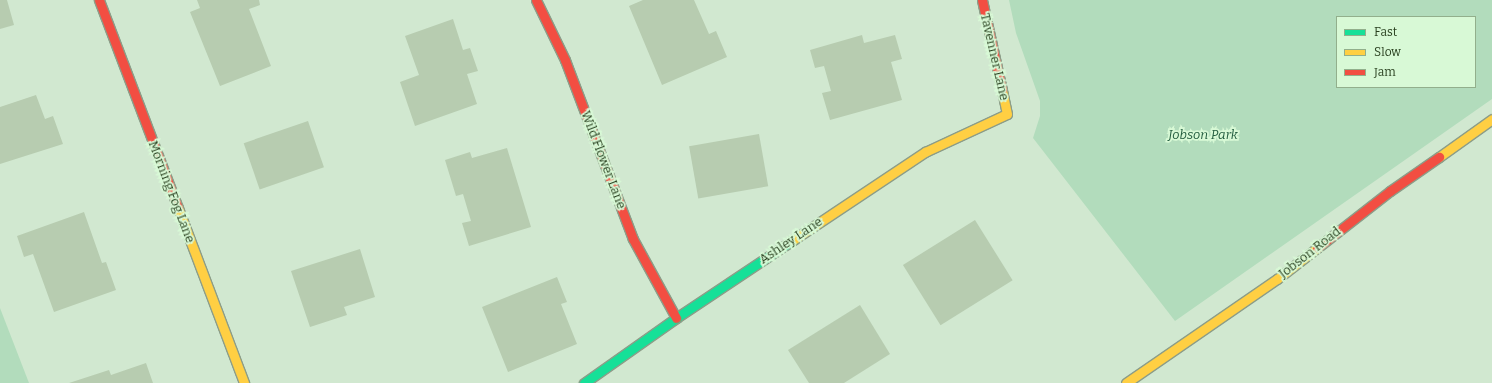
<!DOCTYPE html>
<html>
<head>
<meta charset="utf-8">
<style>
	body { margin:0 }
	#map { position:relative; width:1492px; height:383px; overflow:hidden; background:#d1e8d0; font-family:Bitter,serif }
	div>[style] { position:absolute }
	.green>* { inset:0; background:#b2dcbc }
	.building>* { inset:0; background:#b7ccb0; transform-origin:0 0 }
	.roads { filter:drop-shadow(1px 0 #8c9d88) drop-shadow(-1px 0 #8c9d88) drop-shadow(0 1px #8c9d88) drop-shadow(0 -1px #8c9d88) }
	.fast>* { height:9px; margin:-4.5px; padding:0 4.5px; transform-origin:4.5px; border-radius:4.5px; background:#16e098 }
	.slow>* { height:9px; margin:-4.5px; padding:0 4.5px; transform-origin:4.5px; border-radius:4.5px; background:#ffcf43 }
	.jam>* { height:9px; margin:-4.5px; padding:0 4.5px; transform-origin:4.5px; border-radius:4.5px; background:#f24e42 }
	span { translate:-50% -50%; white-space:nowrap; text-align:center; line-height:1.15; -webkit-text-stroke:3.5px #d8f9d6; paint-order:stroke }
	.street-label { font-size:13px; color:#283f1e }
	.park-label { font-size:13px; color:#235d3f; font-style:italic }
	.legend { position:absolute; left:1336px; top:16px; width:140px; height:72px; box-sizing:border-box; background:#d8f9d6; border:1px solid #92af8c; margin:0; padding:5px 7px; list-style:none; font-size:12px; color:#283f1e }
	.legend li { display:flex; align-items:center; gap:8px; height:20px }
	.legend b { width:20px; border:1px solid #92af8c }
</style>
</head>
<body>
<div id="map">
	<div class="green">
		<div style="clip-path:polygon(evenodd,1009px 0,1492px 0,1492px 99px,1175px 321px,1033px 138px,1040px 116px,1040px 101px,1016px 33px,1009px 0,1337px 17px,1475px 17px,1475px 87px,1337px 87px,1337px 17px)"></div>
		<div style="clip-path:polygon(0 308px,29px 383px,0 383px)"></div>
	</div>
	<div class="building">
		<div style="clip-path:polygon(0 0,7px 0,14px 25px,0 29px)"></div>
		<div style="clip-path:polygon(197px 0,259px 0,260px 5px,249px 9px,271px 66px,220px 86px,190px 12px,200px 8px)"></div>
		<div style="clip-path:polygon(643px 0,694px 0,709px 34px,716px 31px,727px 57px,662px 85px,629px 6px)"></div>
		<div style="clip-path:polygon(453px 19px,463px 50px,470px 48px,478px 71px,467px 74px,477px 104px,415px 126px,400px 82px,419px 75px,405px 36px)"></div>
		<div style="clip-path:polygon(862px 35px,864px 43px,895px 35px,902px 59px,891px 62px,902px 100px,830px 120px,822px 93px,831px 91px,824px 66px,815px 68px,810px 50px)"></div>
		<div style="clip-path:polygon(36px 95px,45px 119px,53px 116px,63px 144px,0 164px,0 107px)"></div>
		<div style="left:308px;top:121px;width:49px;height:68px;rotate:71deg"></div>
		<div style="left:759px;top:134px;width:53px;height:71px;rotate:80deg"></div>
		<div style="clip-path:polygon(507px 148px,531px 227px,469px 246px,462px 223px,471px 221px,463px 194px,456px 196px,445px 160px,470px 152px,472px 158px)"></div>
		<div style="clip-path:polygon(84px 212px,102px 263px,106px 262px,116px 290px,54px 312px,33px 254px,24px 257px,17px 236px)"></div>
		<div style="left:975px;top:220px;width:71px;height:85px;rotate:58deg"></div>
		<div style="clip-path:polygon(360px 249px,375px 297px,344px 307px,347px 315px,310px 327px,291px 271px)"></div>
		<div style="clip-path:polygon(557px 277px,567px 302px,561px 304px,577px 344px,508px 372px,482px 307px)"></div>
		<div style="clip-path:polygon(860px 305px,890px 354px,844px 383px,809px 383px,788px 350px)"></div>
		<div style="clip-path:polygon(146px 363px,153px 383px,69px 383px,109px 370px,111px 375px)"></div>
	</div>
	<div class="roads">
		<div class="fast">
			<div style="left:584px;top:383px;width:113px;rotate:-35.2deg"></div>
			<div style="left:676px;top:318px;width:141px;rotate:-33.7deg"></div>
		</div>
		<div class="slow">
			<div style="left:1439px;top:157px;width:65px;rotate:-35.6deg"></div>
			<div style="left:178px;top:208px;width:187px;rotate:69.3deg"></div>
			<div style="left:793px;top:240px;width:159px;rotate:-33.7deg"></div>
			<div style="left:925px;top:152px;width:90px;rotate:-24.9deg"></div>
			<div style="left:1007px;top:114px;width:25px;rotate:-102deg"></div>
			<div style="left:1126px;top:383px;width:183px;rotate:-34.6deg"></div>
			<div style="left:1277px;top:279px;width:51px;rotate:-37.8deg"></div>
		</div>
		<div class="jam">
			<div style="left:99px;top:0;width:222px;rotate:69.2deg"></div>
			<div style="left:536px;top:0;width:67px;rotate:64.2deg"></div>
			<div style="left:565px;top:60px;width:191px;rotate:69.2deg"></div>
			<div style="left:633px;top:239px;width:90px;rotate:61.4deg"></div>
			<div style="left:982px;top:0;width:92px;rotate:77.5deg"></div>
			<div style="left:1317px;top:248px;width:93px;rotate:-38deg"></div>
			<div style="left:1390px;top:191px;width:60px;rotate:-34.8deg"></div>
		</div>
	</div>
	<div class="street-label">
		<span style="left:994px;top:57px;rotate:77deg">Tavenner Lane</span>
		<span style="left:603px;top:160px;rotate:69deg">Wild Flower Lane</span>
		<span style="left:171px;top:192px;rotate:69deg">Morning Fog Lane</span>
		<span style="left:791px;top:241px;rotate:-34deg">Ashley Lane</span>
		<span style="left:1310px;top:253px;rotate:-38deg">Jobson Road</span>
	</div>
	<div class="park-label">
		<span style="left:1203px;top:135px">Jobson Park</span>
	</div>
	<ul class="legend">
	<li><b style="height:5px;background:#16e098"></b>Fast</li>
	<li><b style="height:5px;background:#ffcf43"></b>Slow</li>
	<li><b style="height:5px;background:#f24e42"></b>Jam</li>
	</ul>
</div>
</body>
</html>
